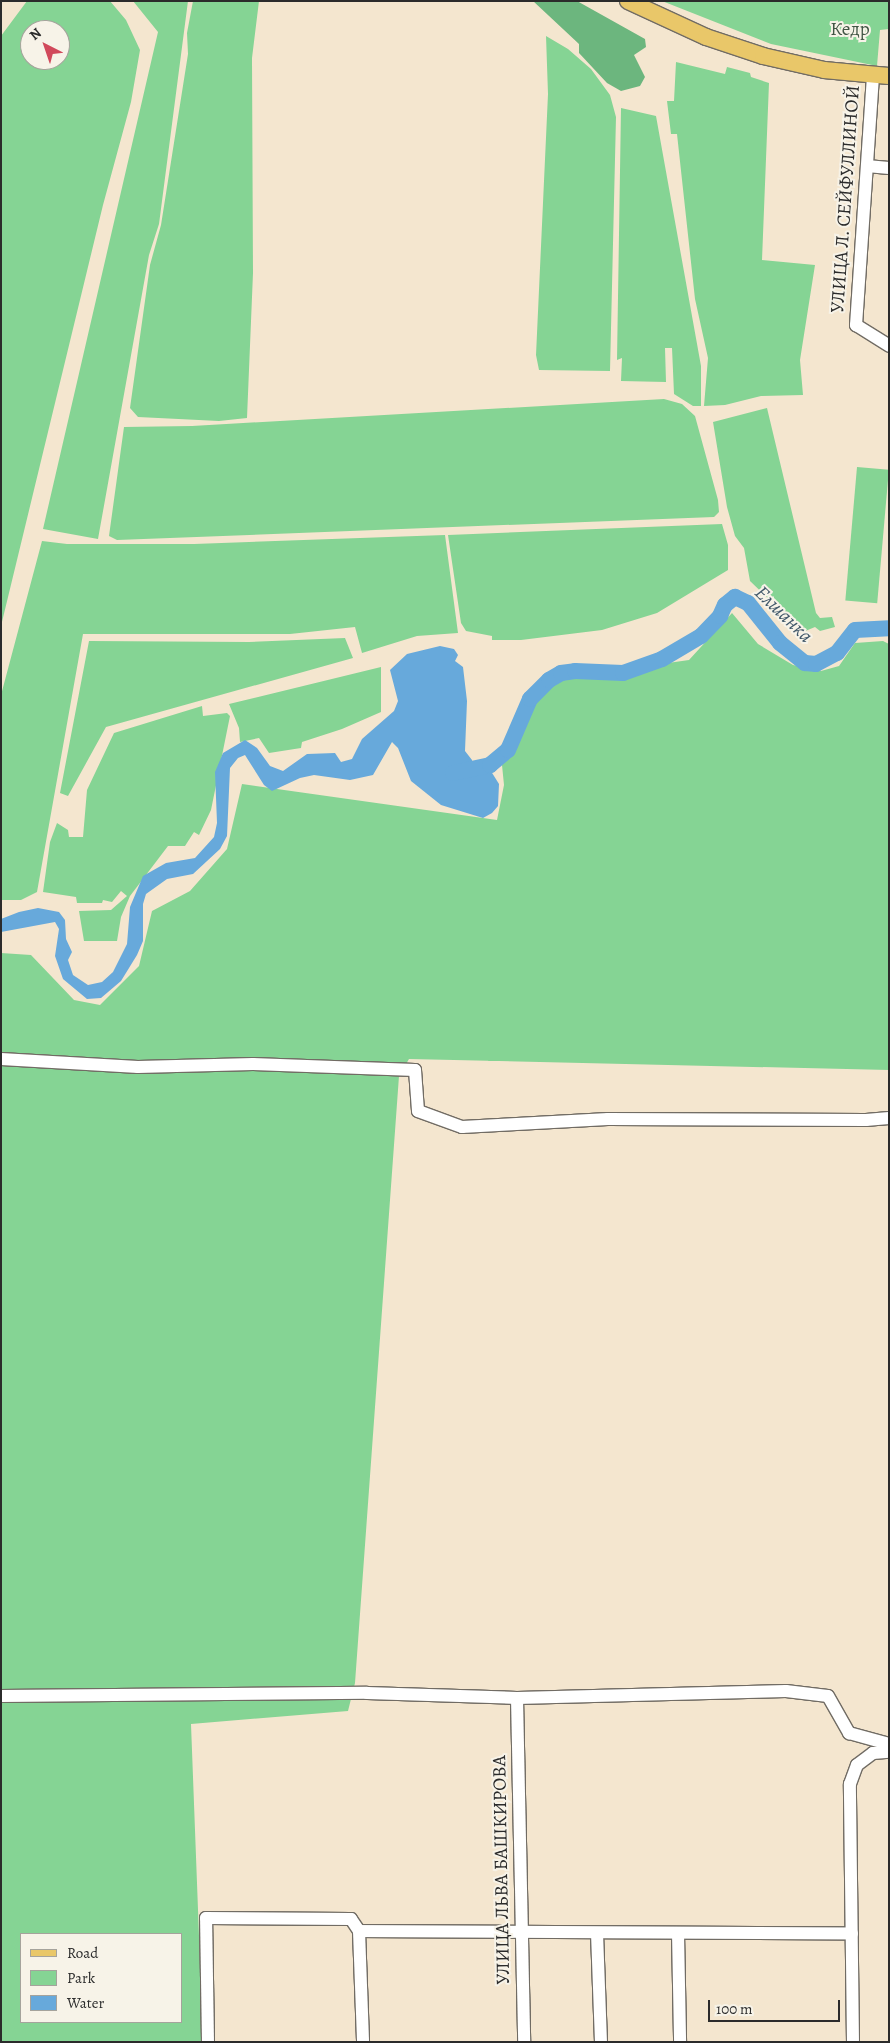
<!DOCTYPE html>
<html>
<head>
<meta charset="utf-8">
<style>
	body { margin:0 }
	#map { position:relative; width:890px; height:2043px; overflow:hidden; background:#f4e6cf; font-family:Alegreya,serif }
	div>[style] { position:absolute }
	.green>* { inset:0; background:#85d494; transform-origin:0 0 }
	.forest>* { inset:0; background:#6cb67e }
	.water>* { inset:0; background:#67a9db }
	.river>* { height:16px; margin:-8px; padding:0 8px; transform-origin:8px; border-radius:8px; background:#67a9db }
	.roads { filter:drop-shadow(1px 0 #716c64) drop-shadow(-1px 0 #716c64) drop-shadow(0 1px #716c64) drop-shadow(0 -1px #716c64) }
	.minor>* { height:12px; margin:-6px; padding:0 6px; transform-origin:6px; border-radius:6px; background:#fff }
	.major>* { height:16px; margin:-8px; padding:0 8px; transform-origin:8px; border-radius:8px; background:#e9c769 }
	span { translate:-50% -50%; white-space:nowrap; text-align:center; line-height:1.15; -webkit-text-stroke:4px #f7f3e8; paint-order:stroke }
	.park-label { font-size:19px; color:#425545 }
	.street-label { font-size:19px; color:#2b2b2b }
	.water-label { font-size:20px; color:#405769; font-style:italic }
	.frame { position:absolute; inset:0; border:2px solid #2b2b2b; pointer-events:none }
	.legend { position:absolute; left:20px; top:1933px; width:162px; height:90px; box-sizing:border-box; background:#f7f3e8; border:1px solid #a5a39c; margin:0; padding:6px 9px; list-style:none; font-size:15px; color:#2b2b2b }
	.legend li { display:flex; align-items:center; gap:10px; height:25px }
	.legend b { width:25px; border:1px solid #a5a39c }
	.north { position:absolute; left:20px; top:20px; width:50px; height:50px; box-sizing:border-box; background:#f7f3e8; border:1px solid #a5a39c; border-radius:50%; rotate:319deg; font-size:14px; font-weight:700; line-height:20px; text-align:center; color:#2b2b2b }
	.north::after { content:''; display:block; margin:auto; width:18px; height:22px; background:#d1495b; clip-path:polygon(50% 0,100% 100%,50% 72%,0 100%) }
	.scale { position:absolute; left:708px; top:2000px; width:132px; height:22px; box-sizing:border-box; border:2px solid #2b2b2b; border-top:0; padding-left:6px; font-size:15px; line-height:18px; white-space:nowrap; color:#2b2b2b; -webkit-text-stroke:4px #f7f3e8; paint-order:stroke }
</style>
</head>
<body>
<div id="map">
	<div class="green">
		<div style="clip-path:polygon(evenodd,27px 1px,110px 1px,126px 20px,140px 50px,131px 102px,103px 205px,1px 626px,1px 36px,27px 1px,30px 30px,60px 30px,60px 60px,30px 60px,30px 30px)"></div>
		<div style="clip-path:polygon(133px 1px,188px 1px,159px 224px,149px 255px,98px 539px,43px 529px,158px 32px)"></div>
		<div style="clip-path:polygon(193px 1px,259px 1px,252px 58px,253px 273px,247px 418px,219px 421px,138px 417px,130px 408px,150px 265px,161px 225px,188px 54px,187px 33px)"></div>
		<div style="clip-path:polygon(662px 1px,889px 1px,889px 29px,880px 30px,877px 66px,771px 44px)"></div>
		<div style="clip-path:polygon(546px 36px,568px 49px,591px 69px,610px 95px,616px 117px,610px 371px,539px 370px,536px 355px,548px 94px)"></div>
		<div style="clip-path:polygon(676px 62px,725px 74px,727px 67px,750px 73px,751px 77px,769px 83px,762px 260px,815px 265px,800px 360px,803px 395px,761px 396px,725px 405px,704px 406px,708px 358px,695px 299px,677px 134px,671px 134px,667px 101px,674px 101px)"></div>
		<div style="clip-path:polygon(621px 108px,656px 116px,701px 366px,701px 406px,693px 406px,674px 394px,672px 348px,665px 348px,666px 382px,621px 381px,622px 358px,617px 360px)"></div>
		<div style="clip-path:polygon(664px 399px,682px 404px,695px 416px,718px 500px,719px 512px,714px 517px,117px 540px,109px 536px,124px 427px,192px 426px)"></div>
		<div style="clip-path:polygon(767px 408px,816px 613px,820px 618px,832px 617px,835px 627px,820px 631px,815px 627px,803px 632px,750px 581px,744px 548px,735px 536px,727px 507px,713px 422px)"></div>
		<div style="left:857px;top:467px;width:32px;height:134px;rotate:5deg"></div>
		<div style="clip-path:polygon(722px 524px,728px 545px,728px 570px,657px 613px,602px 630px,521px 640px,492px 640px,492px 636px,466px 631px,461px 623px,448px 535px)"></div>
		<div style="clip-path:polygon(445px 535px,458px 633px,417px 636px,362px 653px,355px 627px,290px 634px,83px 634px,37px 892px,21px 900px,1px 900px,1px 695px,42px 541px,67px 544px,194px 544px)"></div>
		<div style="clip-path:polygon(evenodd,732px 613px,758px 644px,793px 665px,821px 671px,839px 666px,855px 643px,883px 641px,889px 644px,889px 1070px,409px 1059px,399px 1076px,355px 1683px,348px 1711px,191px 1724px,203px 2042px,1px 2042px,1px 953px,31px 955px,74px 1000px,100px 1005px,139px 966px,152px 911px,190px 891px,227px 849px,242px 784px,497px 820px,504px 785px,502px 765px,542px 692px,563px 678px,689px 660px,732px 613px,21px 1934px,181px 1934px,181px 2022px,21px 2022px,21px 1934px)"></div>
		<div style="clip-path:polygon(345px 638px,353px 658px,106px 727px,68px 796px,60px 793px,89px 641px,249px 642px)"></div>
		<div style="clip-path:polygon(381px 667px,381px 712px,342px 729px,302px 742px,301px 748px,269px 753px,259px 738px,240px 742px,239px 728px,229px 704px)"></div>
		<div style="clip-path:polygon(202px 706px,203px 716px,227px 713px,230px 716px,211px 810px,199px 835px,194px 832px,185px 846px,168px 846px,130px 896px,121px 917px,117px 941px,84px 941px,79px 911px,111px 910px,127px 896px,121px 891px,112px 902px,103px 900px,102px 903px,77px 903px,76px 897px,43px 892px,50px 842px,57px 823px,68px 830px,69px 837px,83px 837px,87px 790px,114px 733px)"></div>
	</div>
	<div class="forest">
		<div style="clip-path:polygon(533px 1px,577px 1px,645px 39px,646px 47px,634px 55px,645px 77px,640px 86px,621px 91px,607px 83px,579px 53px,579px 44px)"></div>
	</div>
	<div class="water">
		<div style="clip-path:polygon(440px 646px,454px 649px,458px 655px,455px 661px,463px 667px,467px 701px,465px 751px,472px 760px,474px 771px,484px 772px,489px 768px,499px 784px,498px 806px,492px 813px,483px 818px,441px 805px,411px 781px,398px 748px,392px 742px,373px 775px,350px 780px,314px 775px,300px 778px,272px 791px,264px 785px,245px 755px,238px 758px,230px 768px,227px 836px,220px 849px,193px 874px,167px 879px,146px 894px,143px 904px,143px 941px,137px 955px,121px 981px,101px 998px,87px 999px,63px 979px,55px 956px,59px 929px,55px 922px,1px 932px,1px 919px,19px 912px,38px 908px,59px 912px,65px 920px,66px 939px,72px 952px,68px 960px,73px 975px,88px 985px,102px 982px,113px 972px,127px 944px,130px 907px,143px 876px,166px 863px,195px 858px,214px 837px,217px 823px,215px 772px,223px 753px,245px 740px,257px 748px,270px 766px,283px 771px,307px 754px,335px 753px,341px 762px,352px 759px,362px 739px,394px 711px,398px 701px,390px 670px,407px 654px)"></div>
	</div>
	<div class="river">
		<div style="left:453px;top:773px;width:38px;rotate:-12deg"></div>
		<div style="left:490px;top:765px;width:23px;rotate:-40deg"></div>
		<div style="left:508px;top:750px;width:56px;rotate:-66.7deg"></div>
		<div style="left:530px;top:699px;width:27px;rotate:-45deg"></div>
		<div style="left:549px;top:680px;width:14px;rotate:-30deg"></div>
		<div style="left:561px;top:673px;width:14px;rotate:-8deg"></div>
		<div style="left:575px;top:671px;width:48px;rotate:2.4deg"></div>
		<div style="left:623px;top:673px;width:41px;rotate:-19.7deg"></div>
		<div style="left:662px;top:659px;width:45px;rotate:-30.5deg"></div>
		<div style="left:701px;top:636px;width:28px;rotate:-46deg"></div>
		<div style="left:720px;top:616px;width:12px;rotate:-66deg"></div>
		<div style="left:725px;top:605px;width:13px;rotate:-39deg"></div>
		<div style="left:735px;top:597px;width:14px;rotate:25deg"></div>
		<div style="left:748px;top:603px;width:51px;rotate:51.3deg"></div>
		<div style="left:780px;top:643px;width:32px;rotate:39deg"></div>
		<div style="left:805px;top:663px;width:11px;rotate:5deg"></div>
		<div style="left:816px;top:664px;width:24px;rotate:-28deg"></div>
		<div style="left:837px;top:653px;width:29px;rotate:-52deg"></div>
		<div style="left:855px;top:630px;width:34px;rotate:-3deg"></div>
	</div>
	<div class="roads">
		<div class="minor">
			<div style="left:873px;top:76px;width:250px;rotate:93.9deg"></div>
			<div style="left:856px;top:325px;width:39px;rotate:32deg"></div>
			<div style="left:867px;top:166px;width:22px;rotate:5deg"></div>
			<div style="left:1px;top:1059px;width:137px;rotate:3.3deg"></div>
			<div style="left:138px;top:1067px;width:115px;rotate:-1.5deg"></div>
			<div style="left:253px;top:1064px;width:162px;rotate:2.1deg"></div>
			<div style="left:415px;top:1070px;width:41px;rotate:85.8deg"></div>
			<div style="left:418px;top:1111px;width:47px;rotate:20deg"></div>
			<div style="left:462px;top:1127px;width:146px;rotate:-3.1deg"></div>
			<div style="left:608px;top:1119px;width:258px;rotate:0.2deg"></div>
			<div style="left:866px;top:1120px;width:23px;rotate:-5deg"></div>
			<div style="left:1px;top:1696px;width:366px;rotate:-0.5deg"></div>
			<div style="left:367px;top:1693px;width:150px;rotate:1.9deg"></div>
			<div style="left:517px;top:1698px;width:269px;rotate:-1.5deg"></div>
			<div style="left:786px;top:1691px;width:42px;rotate:6.8deg"></div>
			<div style="left:828px;top:1696px;width:43px;rotate:60.4deg"></div>
			<div style="left:849px;top:1733px;width:41px;rotate:15.4deg"></div>
			<div style="left:517px;top:1698px;width:344px;rotate:88.8deg"></div>
			<div style="left:359px;top:1931px;width:493px;rotate:0.3deg"></div>
			<div style="left:597px;top:1933px;width:109px;rotate:87.9deg"></div>
			<div style="left:678px;top:1933px;width:109px;rotate:88.9deg"></div>
			<div style="left:208px;top:2042px;width:124px;rotate:-90.9deg"></div>
			<div style="left:206px;top:1918px;width:145px;rotate:0.4deg"></div>
			<div style="left:351px;top:1919px;width:14px;rotate:56deg"></div>
			<div style="left:359px;top:1931px;width:111px;rotate:87.9deg"></div>
			<div style="left:853px;top:2042px;width:258px;rotate:-90.7deg"></div>
			<div style="left:850px;top:1784px;width:20px;rotate:-70deg"></div>
			<div style="left:857px;top:1765px;width:20px;rotate:-37deg"></div>
			<div style="left:873px;top:1753px;width:16px;rotate:-4deg"></div>
		</div>
		<div class="major">
			<div style="left:628px;top:1px;width:86px;rotate:24.8deg"></div>
			<div style="left:706px;top:37px;width:60px;rotate:18.4deg"></div>
			<div style="left:763px;top:56px;width:63px;rotate:12.9deg"></div>
			<div style="left:824px;top:70px;width:65px;rotate:5.3deg"></div>
		</div>
	</div>
	<div class="park-label">
		<span style="left:850px;top:30px">Кедр</span>
	</div>
	<div class="street-label">
		<span style="left:846px;top:199px;rotate:-86deg">УЛИЦА Л. СЕЙФУЛЛИНОЙ</span>
		<span style="left:502px;top:1870px;rotate:-91deg">УЛИЦА ЛЬВА БАШКИРОВА</span>
	</div>
	<div class="water-label">
		<span style="left:784px;top:614px;rotate:44deg">Елшанка</span>
	</div>
	<div class="frame"></div>
	<ul class="legend">
	<li><b style="height:6px;background:#e9c769"></b>Road</li>
	<li><b style="height:14px;background:#85d494"></b>Park</li>
	<li><b style="height:14px;background:#67a9db"></b>Water</li>
	</ul>
	<div class="north">N</div>
	<div class="scale">100 m</div>
</div>
</body>
</html>
